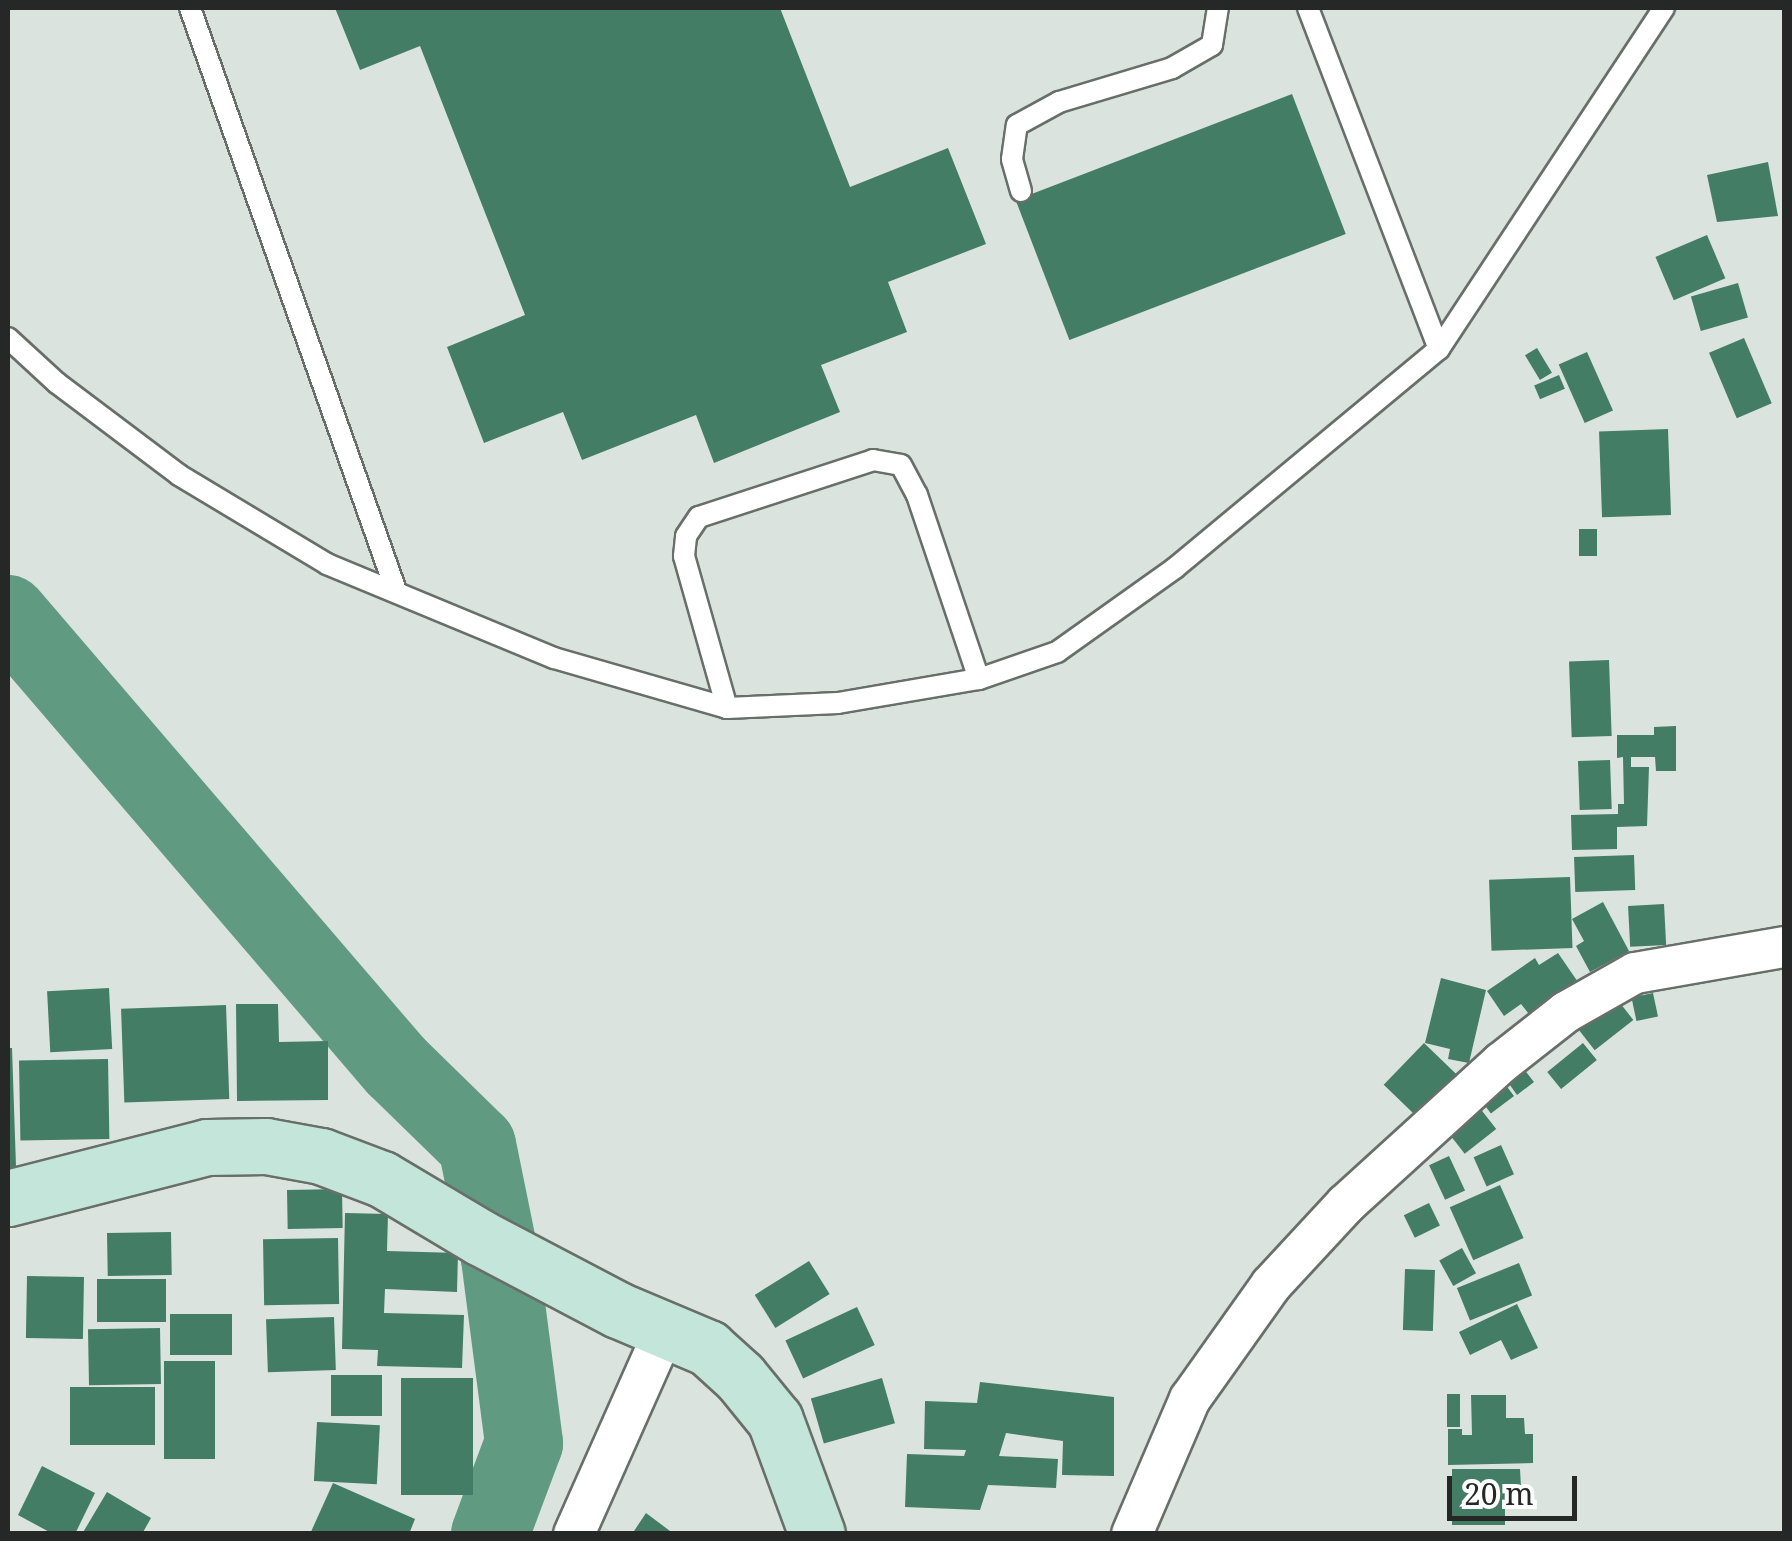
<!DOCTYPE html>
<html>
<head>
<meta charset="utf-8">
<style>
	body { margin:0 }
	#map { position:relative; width:1792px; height:1541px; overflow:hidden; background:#dbe3df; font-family:"Noto Serif",serif }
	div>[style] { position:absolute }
	.river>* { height:78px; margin:-39px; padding:0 39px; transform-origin:39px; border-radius:39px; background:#609b81 }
	.building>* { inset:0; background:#437d65; transform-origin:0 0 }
	.roads { filter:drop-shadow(2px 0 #686f6b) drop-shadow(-2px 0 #686f6b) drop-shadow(0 2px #686f6b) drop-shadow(0 -2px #686f6b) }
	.lane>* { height:20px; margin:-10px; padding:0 10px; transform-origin:10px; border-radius:10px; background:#fff }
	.street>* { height:40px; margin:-20px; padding:0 20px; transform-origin:20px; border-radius:20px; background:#fff }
	.secondary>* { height:55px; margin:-27.5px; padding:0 27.5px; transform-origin:27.5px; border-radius:27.5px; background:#c4e5d9 }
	span { translate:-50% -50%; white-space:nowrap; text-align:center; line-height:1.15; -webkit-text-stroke:8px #fff; paint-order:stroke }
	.frame { position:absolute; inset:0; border:10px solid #252826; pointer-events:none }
	.scale { position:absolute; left:1447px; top:1476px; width:130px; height:45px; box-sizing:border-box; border:5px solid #252826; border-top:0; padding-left:12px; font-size:30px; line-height:35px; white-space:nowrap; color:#252826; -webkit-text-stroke:8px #fff; paint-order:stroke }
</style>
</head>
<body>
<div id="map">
	<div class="river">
		<div style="left:8px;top:614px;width:596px;rotate:49.36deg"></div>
		<div style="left:396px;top:1066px;width:113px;rotate:44.3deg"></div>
		<div style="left:477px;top:1145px;width:115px;rotate:78.5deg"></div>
		<div style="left:500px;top:1258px;width:187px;rotate:82.6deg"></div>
		<div style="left:524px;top:1443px;width:97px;rotate:110.5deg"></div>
	</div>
	<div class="building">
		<div style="clip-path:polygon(335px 8px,780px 8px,850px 187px,948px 148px,986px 244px,888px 282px,907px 332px,821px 365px,840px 412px,714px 463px,696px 415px,582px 460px,563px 412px,484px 443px,447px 347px,525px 315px,420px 46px,360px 70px)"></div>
		<div style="left:1292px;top:94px;width:150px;height:296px;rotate:69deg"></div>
		<div style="clip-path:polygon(1768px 162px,1778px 216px,1717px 222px,1707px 175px)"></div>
		<div style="left:1707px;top:235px;width:47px;height:56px;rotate:67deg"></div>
		<div style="left:1738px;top:283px;width:36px;height:49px;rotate:74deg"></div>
		<div style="left:1744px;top:338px;width:71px;height:38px;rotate:67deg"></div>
		<div style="left:1537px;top:348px;width:29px;height:14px;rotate:59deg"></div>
		<div style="left:1587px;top:352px;width:64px;height:31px;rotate:66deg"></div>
		<div style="left:1559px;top:375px;width:15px;height:27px;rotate:67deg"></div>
		<div style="left:1668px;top:429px;width:86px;height:69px;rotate:88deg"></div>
		<div style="left:1579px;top:529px;width:18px;height:27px"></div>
		<div style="left:1609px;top:660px;width:76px;height:40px;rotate:88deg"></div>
		<div style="clip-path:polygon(1676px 726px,1676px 771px,1656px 771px,1655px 757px,1631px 757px,1631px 767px,1649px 767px,1647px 826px,1617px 827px,1617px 849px,1572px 850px,1571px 815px,1618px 814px,1618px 804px,1624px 804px,1623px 757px,1617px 758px,1617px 735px,1654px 735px,1654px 727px)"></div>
		<div style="left:1610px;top:760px;width:49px;height:32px;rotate:88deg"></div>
		<div style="left:1634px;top:855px;width:35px;height:60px;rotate:88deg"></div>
		<div style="left:1570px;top:877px;width:71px;height:81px;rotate:88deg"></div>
		<div style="clip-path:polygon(1603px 902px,1629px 951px,1590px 972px,1576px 946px,1584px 941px,1572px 919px)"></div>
		<div style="left:1664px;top:904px;width:41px;height:36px;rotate:87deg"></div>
		<div style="clip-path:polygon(1558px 953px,1580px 985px,1532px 1018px,1521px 1004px,1504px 1016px,1487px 991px,1535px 958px,1539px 965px)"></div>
		<div style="clip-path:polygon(1441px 978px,1486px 990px,1469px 1063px,1448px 1059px,1450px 1049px,1425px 1043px)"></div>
		<div style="left:109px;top:988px;width:61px;height:62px;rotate:87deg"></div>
		<div style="left:1653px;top:993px;width:24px;height:22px;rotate:78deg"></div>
		<div style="left:1613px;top:994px;width:33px;height:49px;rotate:52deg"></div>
		<div style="clip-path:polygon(236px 1004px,278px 1004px,279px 1042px,328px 1041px,328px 1100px,237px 1101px)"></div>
		<div style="left:226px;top:1005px;width:94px;height:105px;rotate:88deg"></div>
		<div style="left:1424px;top:1043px;width:57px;height:58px;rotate:44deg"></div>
		<div style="left:1583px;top:1043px;width:22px;height:46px;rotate:51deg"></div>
		<div style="clip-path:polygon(8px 1048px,12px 1048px,16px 1167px,8px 1167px)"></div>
		<div style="left:108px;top:1059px;width:80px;height:89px;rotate:89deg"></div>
		<div style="clip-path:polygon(1520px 1064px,1534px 1082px,1517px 1095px,1500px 1071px)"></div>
		<div style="left:1499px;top:1076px;width:25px;height:29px;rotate:53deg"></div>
		<div style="left:1479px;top:1107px;width:28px;height:40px;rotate:52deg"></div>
		<div style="left:1501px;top:1145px;width:32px;height:30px;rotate:66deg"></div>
		<div style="left:1449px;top:1156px;width:38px;height:22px;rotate:65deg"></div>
		<div style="left:1500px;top:1185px;width:58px;height:55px;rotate:66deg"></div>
		<div style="left:342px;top:1189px;width:39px;height:55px;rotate:89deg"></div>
		<div style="left:1429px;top:1203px;width:25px;height:28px;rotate:64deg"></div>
		<div style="clip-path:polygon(345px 1213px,388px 1214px,387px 1251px,458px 1253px,457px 1292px,385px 1289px,384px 1313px,464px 1315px,462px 1368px,377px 1366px,378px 1350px,342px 1349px)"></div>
		<div style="left:171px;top:1232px;width:43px;height:64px;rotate:89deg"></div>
		<div style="left:338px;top:1238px;width:66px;height:75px;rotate:89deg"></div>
		<div style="left:1462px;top:1248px;width:29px;height:26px;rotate:61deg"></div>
		<div style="left:809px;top:1261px;width:39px;height:64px;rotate:58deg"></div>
		<div style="left:1519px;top:1263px;width:35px;height:67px;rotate:68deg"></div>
		<div style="left:1405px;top:1269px;width:30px;height:61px;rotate:2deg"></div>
		<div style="left:27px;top:1276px;width:57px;height:62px;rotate:1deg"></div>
		<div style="left:97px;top:1279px;width:69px;height:43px"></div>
		<div style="clip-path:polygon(1517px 1304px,1538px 1348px,1511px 1360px,1501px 1340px,1470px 1355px,1459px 1332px)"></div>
		<div style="left:857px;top:1307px;width:42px;height:79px;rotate:65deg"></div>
		<div style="left:170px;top:1314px;width:62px;height:41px"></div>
		<div style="left:334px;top:1317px;width:53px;height:68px;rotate:88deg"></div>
		<div style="left:160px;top:1328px;width:56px;height:72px;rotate:89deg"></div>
		<div style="left:164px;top:1361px;width:51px;height:98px"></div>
		<div style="left:331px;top:1375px;width:51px;height:41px"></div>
		<div style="left:401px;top:1378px;width:72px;height:117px"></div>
		<div style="left:882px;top:1378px;width:47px;height:74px;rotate:74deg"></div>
		<div style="clip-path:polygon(980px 1382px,1114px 1397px,1114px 1476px,1062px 1475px,1063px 1441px,1006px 1433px,999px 1456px,1058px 1459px,1056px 1488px,988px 1485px,980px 1510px,905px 1507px,907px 1454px,964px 1456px,966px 1450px,924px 1449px,925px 1401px,977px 1403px)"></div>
		<div style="left:155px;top:1387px;width:58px;height:85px;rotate:90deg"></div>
		<div style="left:1447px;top:1394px;width:13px;height:33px"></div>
		<div style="clip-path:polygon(1471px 1395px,1506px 1395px,1506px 1418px,1524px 1418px,1525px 1434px,1533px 1434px,1533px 1463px,1448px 1465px,1448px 1429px,1462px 1429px,1462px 1435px,1472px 1435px)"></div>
		<div style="left:317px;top:1422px;width:63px;height:59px;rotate:3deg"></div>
		<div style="clip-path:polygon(42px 1466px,95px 1493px,75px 1534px,53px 1534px,18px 1515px)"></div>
		<div style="clip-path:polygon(1452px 1469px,1520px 1469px,1521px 1487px,1505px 1488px,1505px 1525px,1452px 1525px)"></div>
		<div style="clip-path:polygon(333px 1483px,415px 1519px,409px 1534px,310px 1534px)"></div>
		<div style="clip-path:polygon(107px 1492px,151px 1518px,142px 1534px,82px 1534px)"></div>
		<div style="clip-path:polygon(646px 1513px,674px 1534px,632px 1534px)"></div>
	</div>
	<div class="roads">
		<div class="lane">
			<div style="left:190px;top:8px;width:615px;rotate:70.53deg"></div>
			<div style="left:1308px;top:8px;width:365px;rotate:69deg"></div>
			<div style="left:1021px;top:191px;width:33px;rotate:-106deg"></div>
			<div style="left:1012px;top:159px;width:34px;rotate:-82deg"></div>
			<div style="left:1017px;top:125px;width:48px;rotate:-28.7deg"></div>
			<div style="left:1059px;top:102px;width:118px;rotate:-16.7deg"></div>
			<div style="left:1172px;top:68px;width:46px;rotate:-29.9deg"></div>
			<div style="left:1212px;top:45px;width:37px;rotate:-81deg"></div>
			<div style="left:8px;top:338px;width:67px;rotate:42.6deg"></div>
			<div style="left:57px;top:383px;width:153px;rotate:37deg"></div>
			<div style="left:179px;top:475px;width:173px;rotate:31deg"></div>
			<div style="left:327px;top:564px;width:246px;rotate:22.5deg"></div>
			<div style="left:554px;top:658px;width:180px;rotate:16.1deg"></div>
			<div style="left:727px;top:708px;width:111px;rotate:-2.6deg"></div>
			<div style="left:838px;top:703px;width:143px;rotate:-9.7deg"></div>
			<div style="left:979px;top:679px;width:83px;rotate:-19.1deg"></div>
			<div style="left:1057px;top:652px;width:145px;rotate:-35.4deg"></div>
			<div style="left:1175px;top:568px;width:343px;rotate:-39.7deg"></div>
			<div style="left:1439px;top:349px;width:409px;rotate:-56.6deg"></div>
			<div style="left:727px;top:708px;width:158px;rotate:-105.8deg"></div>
			<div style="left:684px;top:556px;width:20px;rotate:-84deg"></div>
			<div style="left:686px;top:536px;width:23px;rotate:-56deg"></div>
			<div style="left:699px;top:517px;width:183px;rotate:-18.1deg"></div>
			<div style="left:873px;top:460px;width:28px;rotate:10deg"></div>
			<div style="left:901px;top:465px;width:34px;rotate:62deg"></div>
			<div style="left:917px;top:495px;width:194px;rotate:71.4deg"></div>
		</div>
		<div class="street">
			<div style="left:574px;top:1534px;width:223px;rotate:-66deg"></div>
			<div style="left:1132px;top:1534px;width:147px;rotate:-66.8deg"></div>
			<div style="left:1190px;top:1399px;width:140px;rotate:-54.6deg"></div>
			<div style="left:1271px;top:1285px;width:110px;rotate:-47.2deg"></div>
			<div style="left:1346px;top:1204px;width:210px;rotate:-42.3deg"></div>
			<div style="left:1501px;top:1063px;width:83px;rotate:-38.1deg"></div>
			<div style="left:1566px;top:1012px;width:79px;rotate:-29.5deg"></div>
			<div style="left:1635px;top:973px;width:151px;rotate:-9.9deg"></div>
		</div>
		<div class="secondary">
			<div style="left:8px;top:1198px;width:205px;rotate:-14.4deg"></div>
			<div style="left:207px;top:1147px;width:59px;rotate:-1deg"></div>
			<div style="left:266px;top:1146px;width:56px;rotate:10.3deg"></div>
			<div style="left:321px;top:1156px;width:65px;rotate:20.7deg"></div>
			<div style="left:382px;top:1179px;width:115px;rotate:30.8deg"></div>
			<div style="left:481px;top:1238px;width:155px;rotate:27.7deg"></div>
			<div style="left:618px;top:1310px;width:98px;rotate:22.9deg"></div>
			<div style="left:708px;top:1348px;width:43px;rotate:42.2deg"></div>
			<div style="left:740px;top:1377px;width:55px;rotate:50.9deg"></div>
			<div style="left:775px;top:1420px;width:121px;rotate:69.8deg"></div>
		</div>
	</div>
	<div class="frame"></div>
	<div class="scale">20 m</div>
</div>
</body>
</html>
